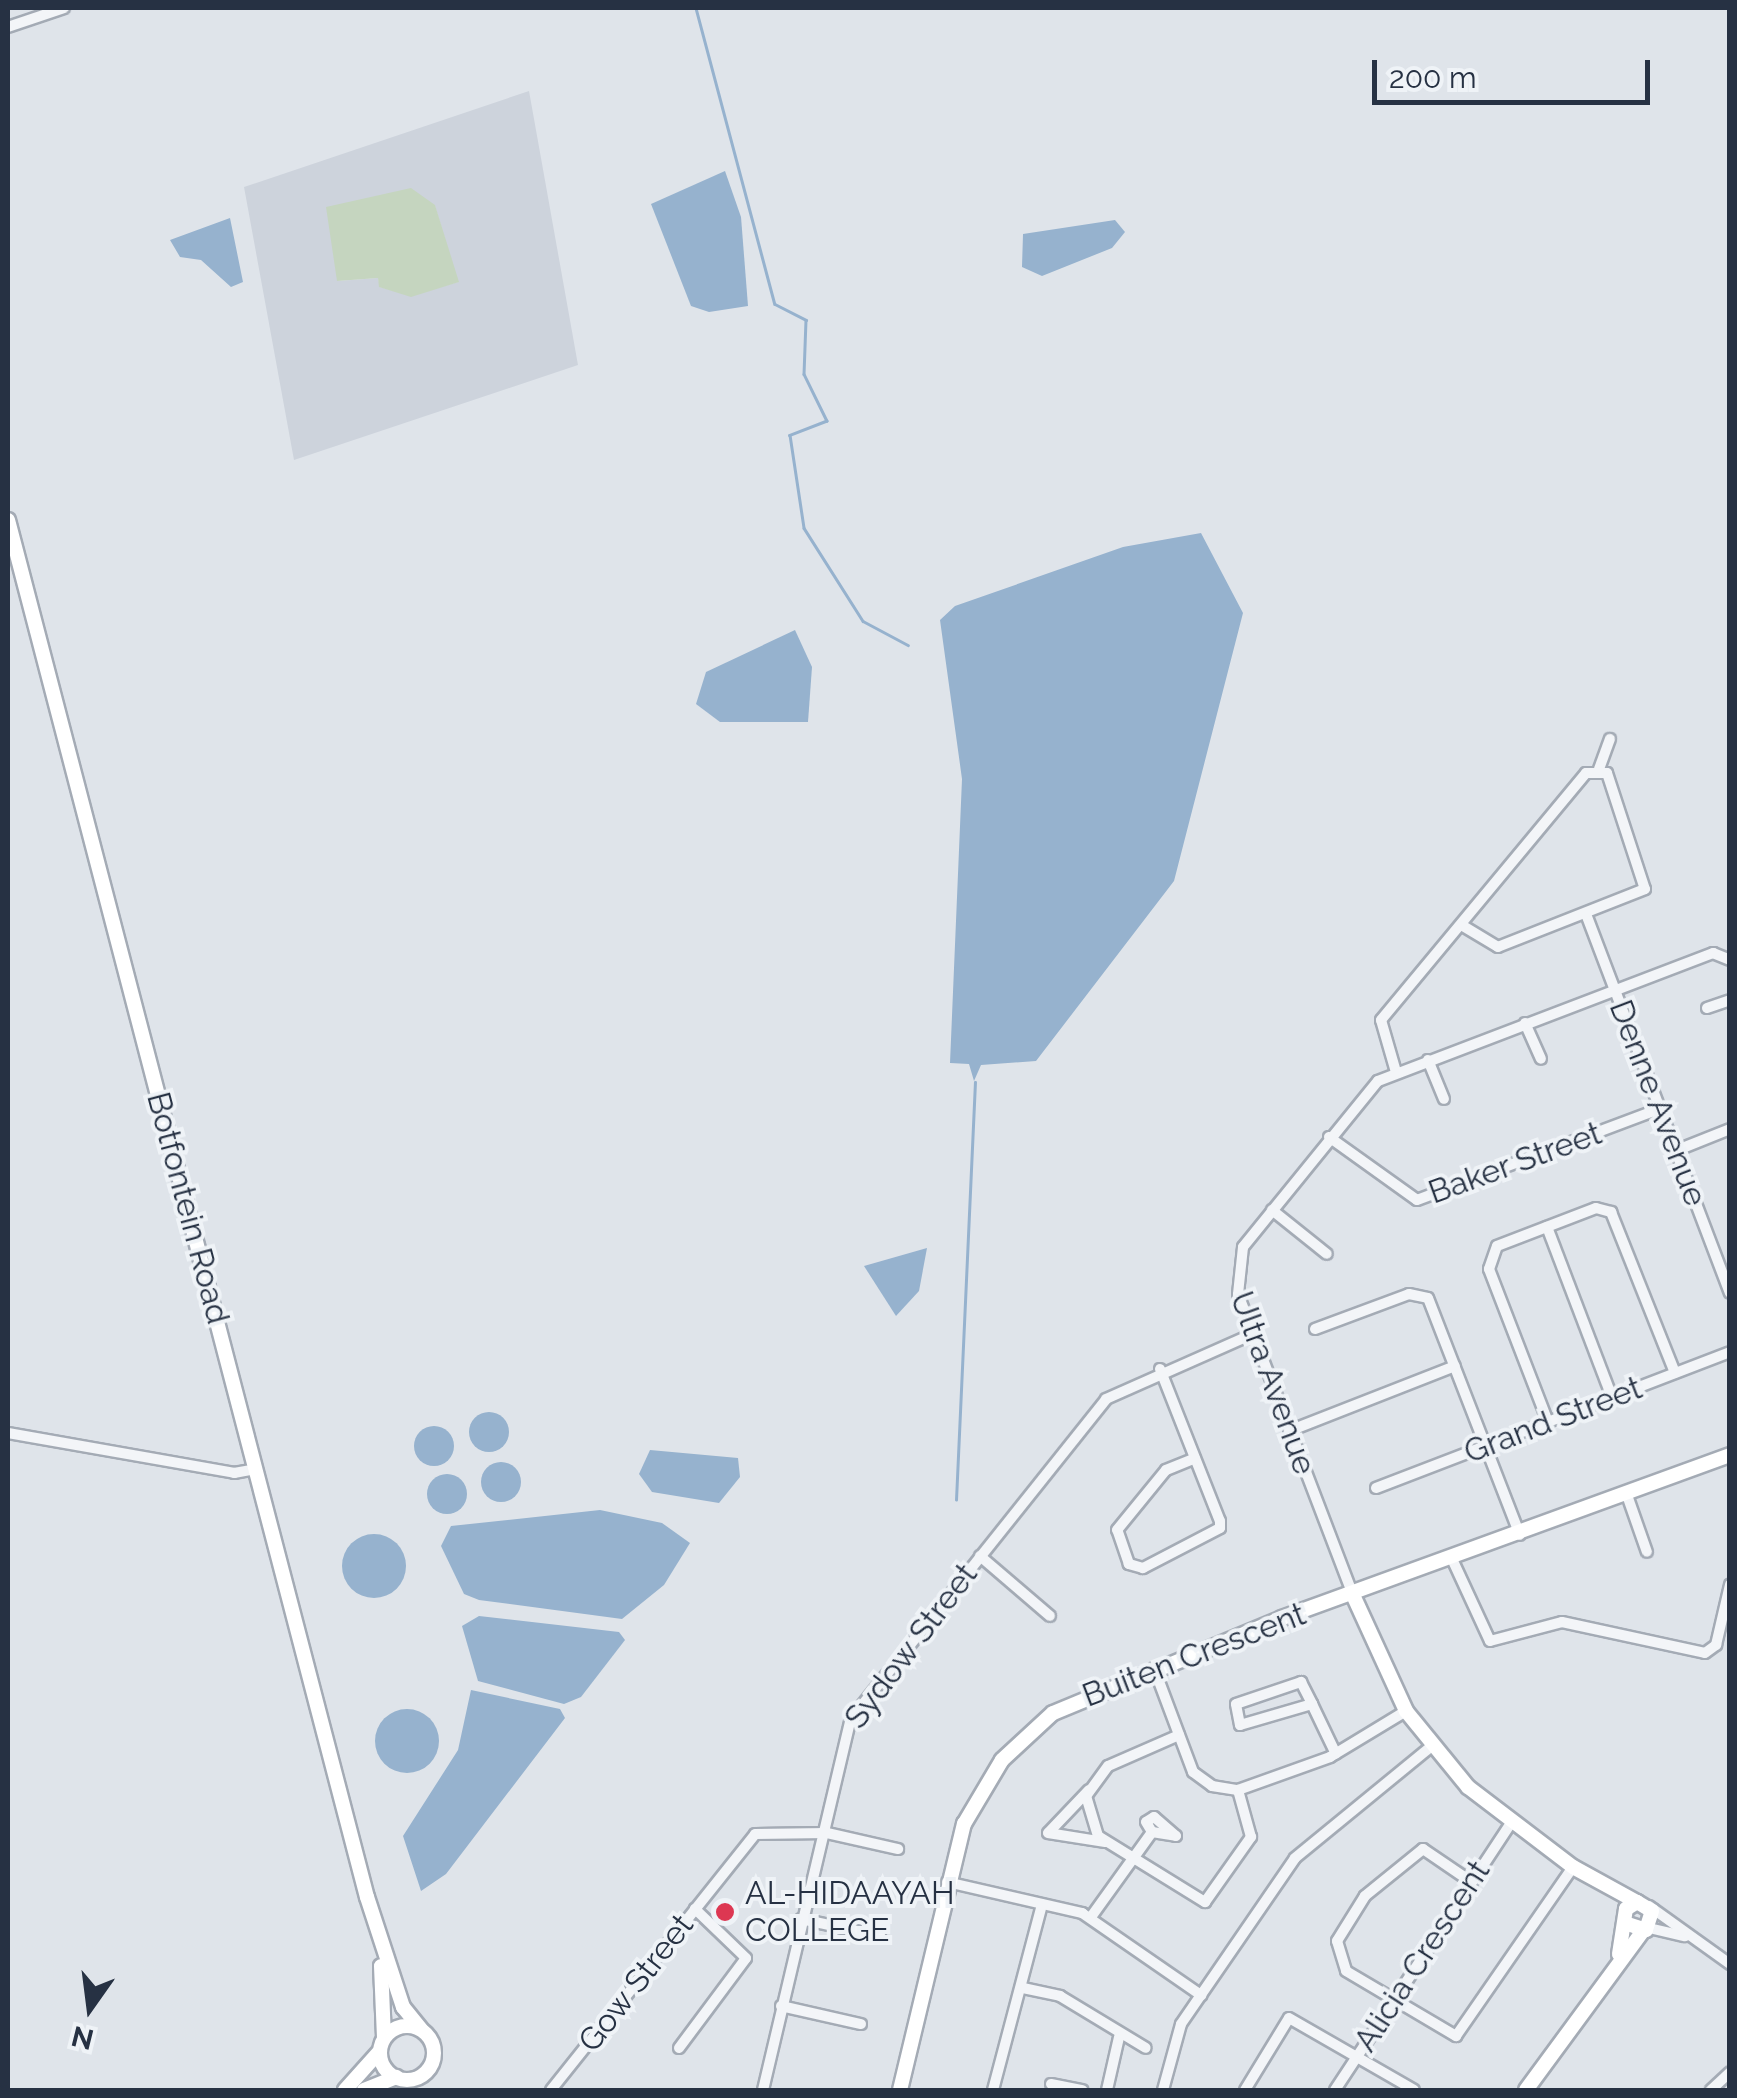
<!DOCTYPE html>
<html>
<head>
<meta charset="utf-8">
<style>
	body { margin:0 }
	#map { position:relative; width:1737px; height:2098px; overflow:hidden; background:#dfe4ea; font-family:Raleway,sans-serif }
	div>[style] { position:absolute }
	.built>* { inset:0; background:#cdd3dc }
	.green>* { inset:0; background:#c5d5bf }
	.water>* { inset:0; background:#96b2ce }
	.round { border-radius:50% }
	.stream>* { height:2.5px; margin:-1.25px; padding:0 1.25px; transform-origin:1.25px; border-radius:1.25px; background:#96b2ce }
	.roads { filter:drop-shadow(2px 0 #a4abb5) drop-shadow(-2px 0 #a4abb5) drop-shadow(0 2px #a4abb5) drop-shadow(0 -2px #a4abb5) }
	.street>* { height:10px; margin:-5px; padding:0 5px; transform-origin:5px; border-radius:5px; background:#f3f5f8 }
	.secondary>* { height:14px; margin:-7px; padding:0 7px; transform-origin:7px; border-radius:7px; background:#fff }
	.secondary>.ring { margin:-7px; padding:0; box-sizing:content-box; background:none; border:14px solid #fff; border-radius:50% }
	.dots>* { width:28px; height:28px; translate:-50% -50%; box-sizing:border-box; border:5px solid #eff3f7; border-radius:50% }
	span { translate:-50% -50%; white-space:nowrap; text-align:center; line-height:1.15; -webkit-text-stroke:8px #eff3f7; paint-order:stroke }
	.street-label { font-size:32px; color:#263143 }
	.poi-label { font-size:32px; color:#263143 }
	.left { translate:0 -50%; text-align:left }
	.frame { position:absolute; inset:0; border:10px solid #263143; pointer-events:none }
	.north { position:absolute; left:40px; top:1958px; width:100px; height:100px; -webkit-text-stroke:8px #eff3f7; paint-order:stroke; rotate:194deg; font-size:28px; font-weight:700; line-height:40px; text-align:center; color:#263143 }
	.north::after { content:''; display:block; margin:auto; width:35px; height:45px; background:#263143; clip-path:polygon(50% 0,100% 100%,50% 72%,0 100%) }
	.scale { position:absolute; left:1372px; top:60px; width:278px; height:45px; box-sizing:border-box; border:5px solid #263143; border-top:0; padding-left:12px; font-size:30px; line-height:35px; white-space:nowrap; color:#263143; -webkit-text-stroke:8px #eff3f7; paint-order:stroke }
</style>
</head>
<body>
<div id="map">
	<div class="built">
		<div style="clip-path:polygon(evenodd,529px 91px,578px 365px,294px 460px,244px 187px,529px 91px,411px 189px,435px 206px,458px 282px,411px 296px,380px 287px,378px 278px,338px 281px,411px 189px)"></div>
	</div>
	<div class="green">
		<div style="clip-path:polygon(411px 188px,435px 205px,459px 282px,411px 297px,379px 287px,378px 278px,337px 281px,326px 207px)"></div>
	</div>
	<div class="water">
		<div style="clip-path:polygon(725px 171px,741px 217px,748px 306px,709px 312px,691px 306px,651px 204px)"></div>
		<div style="clip-path:polygon(230px 218px,243px 282px,231px 287px,201px 260px,180px 257px,170px 240px)"></div>
		<div style="clip-path:polygon(1115px 220px,1125px 232px,1112px 248px,1042px 276px,1022px 267px,1023px 234px)"></div>
		<div style="clip-path:polygon(1201px 533px,1243px 613px,1174px 881px,1036px 1061px,981px 1065px,974px 1081px,969px 1064px,950px 1063px,962px 779px,940px 620px,955px 606px,1123px 547px)"></div>
		<div style="clip-path:polygon(795px 630px,812px 667px,808px 722px,720px 722px,696px 704px,706px 672px)"></div>
		<div style="clip-path:polygon(927px 1248px,919px 1291px,896px 1316px,864px 1266px)"></div>
		<div class="round" style="left:469px;top:1412px;width:40px;height:40px"></div>
		<div class="round" style="left:414px;top:1426px;width:40px;height:40px"></div>
		<div style="clip-path:polygon(650px 1450px,738px 1458px,740px 1477px,719px 1503px,652px 1492px,639px 1474px)"></div>
		<div class="round" style="left:481px;top:1462px;width:40px;height:40px"></div>
		<div class="round" style="left:427px;top:1474px;width:40px;height:40px"></div>
		<div style="clip-path:polygon(600px 1510px,662px 1523px,690px 1543px,664px 1585px,622px 1619px,479px 1600px,464px 1594px,441px 1546px,451px 1526px)"></div>
		<div class="round" style="left:342px;top:1534px;width:64px;height:64px"></div>
		<div style="clip-path:polygon(479px 1616px,619px 1632px,625px 1640px,581px 1697px,564px 1704px,478px 1681px,462px 1626px)"></div>
		<div style="clip-path:polygon(471px 1690px,560px 1709px,565px 1718px,446px 1874px,421px 1891px,403px 1836px,458px 1750px)"></div>
		<div class="round" style="left:375px;top:1709px;width:64px;height:64px"></div>
	</div>
	<div class="stream">
		<div style="left:696px;top:8px;width:306px;rotate:75.1deg"></div>
		<div style="left:775px;top:304px;width:35px;rotate:27deg"></div>
		<div style="left:806px;top:320px;width:54px;rotate:92.1deg"></div>
		<div style="left:804px;top:374px;width:52px;rotate:63.9deg"></div>
		<div style="left:827px;top:421px;width:40px;rotate:159deg"></div>
		<div style="left:790px;top:435px;width:94px;rotate:81.4deg"></div>
		<div style="left:804px;top:528px;width:110px;rotate:57.6deg"></div>
		<div style="left:863px;top:621px;width:51px;rotate:28.1deg"></div>
		<div style="left:956px;top:1500px;width:418px;rotate:-87.4deg"></div>
	</div>
	<div class="roads">
		<div class="street">
			<div style="left:8px;top:27px;width:59px;rotate:-18.7deg"></div>
			<div style="left:1599px;top:769px;width:32px;rotate:-70deg"></div>
			<div style="left:1586px;top:914px;width:405px;rotate:69.2deg"></div>
			<div style="left:1707px;top:1008px;width:24px;rotate:-19deg"></div>
			<div style="left:1525px;top:1023px;width:39px;rotate:66deg"></div>
			<div style="left:1428px;top:1060px;width:42px;rotate:67.7deg"></div>
			<div style="left:1396px;top:1072px;width:54px;rotate:-106.1deg"></div>
			<div style="left:1381px;top:1020px;width:321px;rotate:-50.3deg"></div>
			<div style="left:1586px;top:773px;width:21px"></div>
			<div style="left:1607px;top:773px;width:122px;rotate:71.9deg"></div>
			<div style="left:1645px;top:889px;width:158px;rotate:158.5deg"></div>
			<div style="left:1498px;top:947px;width:41px;rotate:-149deg"></div>
			<div style="left:1329px;top:1137px;width:108px;rotate:35.6deg"></div>
			<div style="left:1417px;top:1200px;width:259px;rotate:-20.6deg"></div>
			<div style="left:1675px;top:1151px;width:59px;rotate:-21.8deg"></div>
			<div style="left:1272px;top:1210px;width:70px;rotate:38.7deg"></div>
			<div style="left:1547px;top:1227px;width:182px;rotate:69.1deg"></div>
			<div style="left:1315px;top:1329px;width:100px;rotate:-20.4deg"></div>
			<div style="left:1409px;top:1294px;width:19px;rotate:12deg"></div>
			<div style="left:1428px;top:1298px;width:254px;rotate:68.8deg"></div>
			<div style="left:1160px;top:1369px;width:163px;rotate:68.5deg"></div>
			<div style="left:1220px;top:1521px;width:7px;rotate:90deg"></div>
			<div style="left:1220px;top:1528px;width:87px;rotate:152.5deg"></div>
			<div style="left:1143px;top:1568px;width:15px;rotate:-164deg"></div>
			<div style="left:1129px;top:1564px;width:36px;rotate:-109deg"></div>
			<div style="left:1117px;top:1530px;width:77px;rotate:-50.8deg"></div>
			<div style="left:1166px;top:1470px;width:31px;rotate:-22deg"></div>
			<div style="left:1548px;top:1422px;width:164px;rotate:-111.1deg"></div>
			<div style="left:1489px;top:1269px;width:24px;rotate:-71deg"></div>
			<div style="left:1497px;top:1246px;width:106px;rotate:-21deg"></div>
			<div style="left:1596px;top:1208px;width:16px;rotate:15deg"></div>
			<div style="left:1611px;top:1212px;width:173px;rotate:68.3deg"></div>
			<div style="left:1289px;top:1431px;width:178px;rotate:-21.4deg"></div>
			<div style="left:8px;top:1433px;width:230px;rotate:10deg"></div>
			<div style="left:234px;top:1473px;width:22px;rotate:-10deg"></div>
			<div style="left:1376px;top:1488px;width:379px;rotate:-21deg"></div>
			<div style="left:1627px;top:1495px;width:60px;rotate:70.7deg"></div>
			<div style="left:980px;top:1556px;width:92px;rotate:40.6deg"></div>
			<div style="left:1453px;top:1561px;width:88px;rotate:65.2deg"></div>
			<div style="left:1490px;top:1641px;width:74px;rotate:-14.8deg"></div>
			<div style="left:1562px;top:1622px;width:146px;rotate:12.2deg"></div>
			<div style="left:1705px;top:1653px;width:14px;rotate:-36deg"></div>
			<div style="left:1716px;top:1645px;width:62px;rotate:-76.9deg"></div>
			<div style="left:1353px;top:1595px;width:322px;rotate:-110.9deg"></div>
			<div style="left:1238px;top:1294px;width:47px;rotate:-83.9deg"></div>
			<div style="left:1243px;top:1247px;width:214px;rotate:-50.9deg"></div>
			<div style="left:1378px;top:1081px;width:359px;rotate:-20.9deg"></div>
			<div style="left:1713px;top:953px;width:18px;rotate:22deg"></div>
			<div style="left:1154px;top:1668px;width:111px;rotate:69.4deg"></div>
			<div style="left:1193px;top:1772px;width:24px;rotate:36deg"></div>
			<div style="left:1212px;top:1786px;width:26px;rotate:9deg"></div>
			<div style="left:1238px;top:1790px;width:98px;rotate:-19.7deg"></div>
			<div style="left:1330px;top:1757px;width:89px;rotate:-31.2deg"></div>
			<div style="left:1301px;top:1682px;width:25px;rotate:63deg"></div>
			<div style="left:1312px;top:1704px;width:75px;rotate:163.7deg"></div>
			<div style="left:1240px;top:1725px;width:21px;rotate:-101deg"></div>
			<div style="left:1236px;top:1704px;width:69px;rotate:-18.7deg"></div>
			<div style="left:1312px;top:1704px;width:55px;rotate:64.4deg"></div>
			<div style="left:1179px;top:1735px;width:77px;rotate:156.4deg"></div>
			<div style="left:1108px;top:1766px;width:37px;rotate:126deg"></div>
			<div style="left:1086px;top:1796px;width:42px;rotate:73.3deg"></div>
			<div style="left:1098px;top:1836px;width:126px;rotate:31.7deg"></div>
			<div style="left:1205px;top:1902px;width:80px;rotate:-54.7deg"></div>
			<div style="left:1251px;top:1837px;width:49px;rotate:-105.5deg"></div>
			<div style="left:1089px;top:1790px;width:59px;rotate:133.6deg"></div>
			<div style="left:1048px;top:1833px;width:58px;rotate:9deg"></div>
			<div style="left:1470px;top:1881px;width:57px;rotate:-145.8deg"></div>
			<div style="left:1423px;top:1849px;width:75px;rotate:141deg"></div>
			<div style="left:1365px;top:1896px;width:53px;rotate:121.9deg"></div>
			<div style="left:1337px;top:1941px;width:31px;rotate:73deg"></div>
			<div style="left:1346px;top:1971px;width:128px;rotate:30.6deg"></div>
			<div style="left:1456px;top:2036px;width:206px;rotate:-55.3deg"></div>
			<div style="left:947px;top:1882px;width:139px;rotate:12.9deg"></div>
			<div style="left:1082px;top:1913px;width:145px;rotate:34.6deg"></div>
			<div style="left:1649px;top:1906px;width:100px;rotate:35.6deg"></div>
			<div style="left:1091px;top:1917px;width:105px;rotate:-54.3deg"></div>
			<div style="left:1152px;top:1832px;width:24px;rotate:9deg"></div>
			<div style="left:1176px;top:1836px;width:29px;rotate:-139deg"></div>
			<div style="left:1154px;top:1817px;width:9px;rotate:148deg"></div>
			<div style="left:1146px;top:1822px;width:12px;rotate:59deg"></div>
			<div style="left:801px;top:1919px;width:81px;rotate:12.1deg"></div>
			<div style="left:1649px;top:1928px;width:37px;rotate:13deg"></div>
			<div style="left:1023px;top:1988px;width:38px;rotate:12deg"></div>
			<div style="left:1060px;top:1996px;width:100px;rotate:31.2deg"></div>
			<div style="left:781px;top:2006px;width:82px;rotate:12.7deg"></div>
			<div style="left:679px;top:2048px;width:112px;rotate:-53.3deg"></div>
			<div style="left:746px;top:1958px;width:71px;rotate:-136.1deg"></div>
			<div style="left:1051px;top:2084px;width:32px;rotate:11deg"></div>
			<div style="left:551px;top:2090px;width:327px;rotate:-51.4deg"></div>
			<div style="left:755px;top:1834px;width:72px;rotate:-0.8deg"></div>
			<div style="left:827px;top:1833px;width:73px;rotate:12.7deg"></div>
			<div style="left:763px;top:2090px;width:381px;rotate:-76.7deg"></div>
			<div style="left:851px;top:1719px;width:409px;rotate:-51.4deg"></div>
			<div style="left:1106px;top:1399px;width:161px;rotate:-23.9deg"></div>
			<div style="left:993px;top:2090px;width:192px;rotate:-75.2deg"></div>
			<div style="left:1107px;top:2090px;width:54px;rotate:-77.2deg"></div>
			<div style="left:1163px;top:2090px;width:68px;rotate:-74.7deg"></div>
			<div style="left:1181px;top:2024px;width:201px;rotate:-55.5deg"></div>
			<div style="left:1295px;top:1858px;width:177px;rotate:-39.3deg"></div>
			<div style="left:1245px;top:2090px;width:84px;rotate:-58.6deg"></div>
			<div style="left:1289px;top:2018px;width:144px;rotate:29.9deg"></div>
			<div style="left:1335px;top:2090px;width:320px;rotate:-56.6deg"></div>
			<div style="left:1711px;top:2090px;width:26px;rotate:-43deg"></div>
		</div>
		<div class="secondary">
			<div style="left:8px;top:520px;width:1423px;rotate:75.39deg"></div>
			<div style="left:367px;top:1897px;width:116px;rotate:71.9deg"></div>
			<div style="left:403px;top:2007px;width:28px;rotate:51deg"></div>
			<div style="left:1353px;top:1595px;width:128px;rotate:65.4deg"></div>
			<div style="left:1406px;top:1711px;width:98px;rotate:50.8deg"></div>
			<div style="left:1468px;top:1787px;width:132px;rotate:37.3deg"></div>
			<div style="left:1573px;top:1867px;width:73px;rotate:28.7deg"></div>
			<div style="left:1619px;top:1954px;width:46px;rotate:-81.2deg"></div>
			<div style="left:1626px;top:1909px;width:13px;rotate:-32deg"></div>
			<div style="left:1637px;top:1902px;width:17px;rotate:31deg"></div>
			<div style="left:1652px;top:1911px;width:20px;rotate:108deg"></div>
			<div style="left:1646px;top:1930px;width:22px;rotate:-162deg"></div>
			<div style="left:381px;top:1966px;width:72px;rotate:87.6deg"></div>
			<div class="ring" style="left:380px;top:2026px;width:40px;height:40px"></div>
			<div style="left:345px;top:2090px;width:52px;rotate:-48.1deg"></div>
			<div style="left:364px;top:2090px;width:35px;rotate:-22deg"></div>
			<div style="left:900px;top:2090px;width:274px;rotate:-76.5deg"></div>
			<div style="left:964px;top:1824px;width:74px;rotate:-59.3deg"></div>
			<div style="left:1002px;top:1760px;width:69px;rotate:-42.7deg"></div>
			<div style="left:1053px;top:1713px;width:248px;rotate:-22.5deg"></div>
			<div style="left:1282px;top:1618px;width:477px;rotate:-20deg"></div>
			<div style="left:1526px;top:2090px;width:196px;rotate:-53.7deg"></div>
		</div>
	</div>
	<div class="dots">
		<div style="left:725px;top:1912px;background:#dd3752"></div>
	</div>
	<div class="street-label">
		<span style="left:1658px;top:1103px;rotate:69deg">Denne Avenue</span>
		<span style="left:1515px;top:1163px;rotate:-20deg">Baker Street</span>
		<span style="left:188px;top:1208px;rotate:75deg">Botfontein Road</span>
		<span style="left:1273px;top:1383px;rotate:70deg">Ultra Avenue</span>
		<span style="left:1553px;top:1420px;rotate:-21deg">Grand Street</span>
		<span style="left:911px;top:1646px;rotate:-53deg">Sydow Street</span>
		<span style="left:1194px;top:1655px;rotate:-21deg">Buiten Crescent</span>
		<span style="left:1422px;top:1956px;rotate:-57deg">Alicia Crescent</span>
		<span style="left:636px;top:1983px;rotate:-52deg">Gow Street</span>
	</div>
	<div class="poi-label">
		<span class="left" style="left:745px;top:1912px">AL-HIDAAYAH<br>COLLEGE</span>
	</div>
	<div class="frame"></div>
	<div class="north">N</div>
	<div class="scale">200 m</div>
</div>
</body>
</html>
